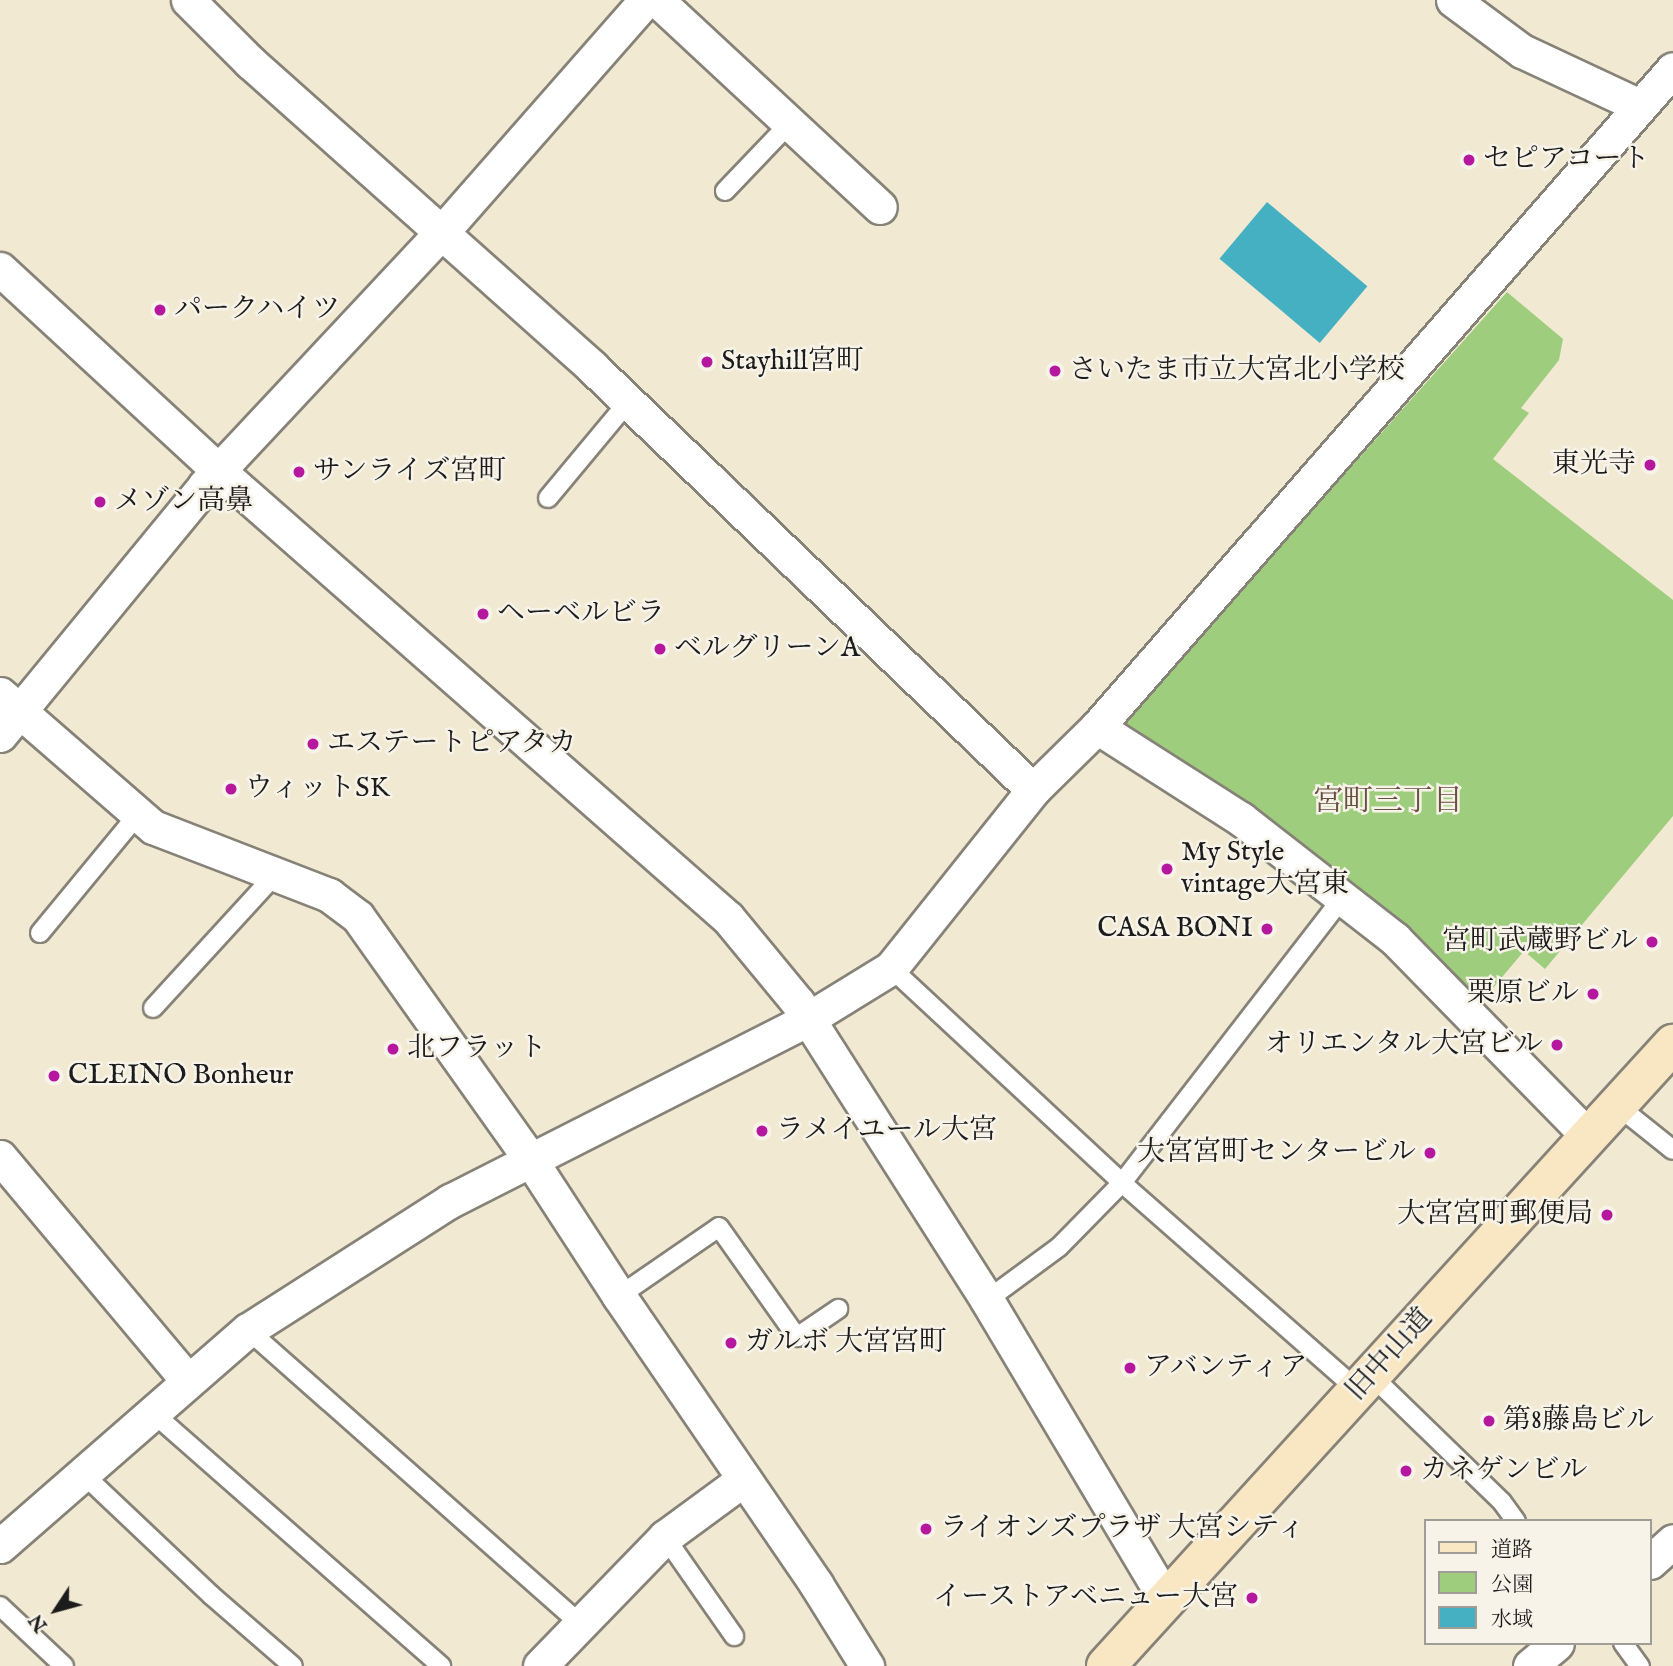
<!DOCTYPE html>
<html>
<head>
<meta charset="utf-8">
<style>
	body { margin:0 }
	#map { position:relative; width:1673px; height:1666px; overflow:hidden; background:#f2e9d3; font-family:"IM FELL English","Noto Serif JP",serif }
	div>[style] { position:absolute }
	.green>* { inset:0; background:#9ece7d }
	.water>* { inset:0; background:#45b0c2; transform-origin:0 0 }
	.roads { filter:drop-shadow(2px 0 #878278) drop-shadow(-2px 0 #878278) drop-shadow(0 2px #878278) drop-shadow(0 -2px #878278) }
	.lane>* { height:18px; margin:-9px; padding:0 9px; transform-origin:9px; border-radius:9px; background:#fff }
	.street>* { height:33px; margin:-16.5px; padding:0 16.5px; transform-origin:16.5px; border-radius:16.5px; background:#fff }
	.secondary>* { height:38px; margin:-19px; padding:0 19px; transform-origin:19px; border-radius:19px; background:#f9e7c3 }
	.dots>* { width:19px; height:19px; translate:-50% -50%; box-sizing:border-box; border:4px solid #f7f3e8; border-radius:50% }
	span { translate:-50% -50%; white-space:nowrap; text-align:center; line-height:1.15; -webkit-text-stroke:5px #f7f3e8; paint-order:stroke }
	.poi-label { font-size:28px; color:#1c1c1c }
	.left { translate:0 -50%; text-align:left }
	.right { translate:-100% -50%; text-align:right }
	.street-label { font-size:28px; color:#1c1c1c }
	.neighbourhood-label { font-size:30px; color:#685042 }
	.legend { position:absolute; left:1424px; top:1519px; width:228px; height:126px; box-sizing:border-box; background:#f7f3e8; border:2px solid #9f9d96; margin:0; padding:9px 12px; list-style:none; font-size:21px; color:#1c1c1c }
	.legend li { display:flex; align-items:center; gap:14px; height:35px }
	.legend b { width:35px; border:2px solid #9f9d96 }
	.north { position:absolute; left:21px; top:1575px; width:70px; height:70px; -webkit-text-stroke:5px #f7f3e8; paint-order:stroke; rotate:234deg; font-size:19px; font-weight:700; line-height:28px; text-align:center; color:#1c1c1c }
	.north::after { content:''; display:block; margin:auto; width:24px; height:32px; background:#1c1c1c; clip-path:polygon(50% 0,100% 100%,50% 72%,0 100%) }
</style>
</head>
<body>
<div id="map">
	<div class="green">
		<div style="clip-path:polygon(1507px 292px,1563px 339px,1559px 360px,1521px 408px,1529px 413px,1493px 459px,1673px 600px,1673px 816px,1545px 969px,1524px 951px,1482px 1001px,1275px 828px,1122px 724px)"></div>
	</div>
	<div class="water">
		<div style="left:1267px;top:202px;width:131px;height:74px;rotate:40deg"></div>
	</div>
	<div class="roads">
		<div class="lane">
			<div style="left:725px;top:191px;width:94px;rotate:-46.3deg"></div>
			<div style="left:548px;top:498px;width:125px;rotate:-50.2deg"></div>
			<div style="left:40px;top:933px;width:154px;rotate:-50.5deg"></div>
			<div style="left:891px;top:968px;width:316px;rotate:42.9deg"></div>
			<div style="left:1122px;top:1183px;width:314px;rotate:41.3deg"></div>
			<div style="left:153px;top:1008px;width:180px;rotate:-47.5deg"></div>
			<div style="left:1618px;top:1106px;width:70px;rotate:38.7deg"></div>
			<div style="left:619px;top:1296px;width:121px;rotate:-34.6deg"></div>
			<div style="left:719px;top:1227px;width:135px;rotate:54.7deg"></div>
			<div style="left:797px;top:1337px;width:50px;rotate:-34.3deg"></div>
			<div style="left:987px;top:1300px;width:89px;rotate:-36.4deg"></div>
			<div style="left:1059px;top:1247px;width:90px;rotate:-45.5deg"></div>
			<div style="left:1122px;top:1183px;width:361px;rotate:-52.3deg"></div>
			<div style="left:248px;top:1330px;width:445px;rotate:41.5deg"></div>
			<div style="left:1371px;top:1375px;width:182px;rotate:44.1deg"></div>
			<div style="left:1502px;top:1502px;width:24px;rotate:54deg"></div>
			<div style="left:152px;top:1412px;width:385px;rotate:41.3deg"></div>
			<div style="left:82px;top:1473px;width:178px;rotate:43.4deg"></div>
			<div style="left:211px;top:1595px;width:108px;rotate:40.9deg"></div>
			<div style="left:665px;top:1537px;width:121px;rotate:55.1deg"></div>
			<div style="left:0;top:1606px;width:88px;rotate:43.2deg"></div>
			<div style="left:1623px;top:1643px;width:29px;rotate:54deg"></div>
		</div>
		<div class="street">
			<div style="left:188px;top:0;width:88px;rotate:45deg"></div>
			<div style="left:250px;top:62px;width:458px;rotate:41.7deg"></div>
			<div style="left:592px;top:367px;width:611px;rotate:43.81deg"></div>
			<div style="left:657px;top:0;width:304px;rotate:42.9deg"></div>
			<div style="left:1453px;top:0;width:86px;rotate:36.5deg"></div>
			<div style="left:1522px;top:51px;width:128px;rotate:25deg"></div>
			<div style="left:0;top:269px;width:298px;rotate:42.7deg"></div>
			<div style="left:219px;top:471px;width:677px;rotate:41.29deg"></div>
			<div style="left:728px;top:918px;width:110px;rotate:50.5deg"></div>
			<div style="left:798px;top:1003px;width:352px;rotate:57.5deg"></div>
			<div style="left:987px;top:1300px;width:349px;rotate:59.2deg"></div>
			<div style="left:0;top:694px;width:203px;rotate:41deg"></div>
			<div style="left:153px;top:827px;width:189px;rotate:21.1deg"></div>
			<div style="left:329px;top:895px;width:36px;rotate:37deg"></div>
			<div style="left:358px;top:917px;width:297px;rotate:54.6deg"></div>
			<div style="left:530px;top:1159px;width:163px;rotate:57deg"></div>
			<div style="left:619px;top:1296px;width:349px;rotate:55.6deg"></div>
			<div style="left:816px;top:1584px;width:97px;rotate:58.1deg"></div>
			<div style="left:1097px;top:727px;width:171px;rotate:32.6deg"></div>
			<div style="left:1241px;top:819px;width:195px;rotate:37.9deg"></div>
			<div style="left:1395px;top:939px;width:277px;rotate:45.6deg"></div>
			<div style="left:0;top:735px;width:323px;rotate:-50.6deg"></div>
			<div style="left:205px;top:485px;width:347px;rotate:-46.9deg"></div>
			<div style="left:442px;top:232px;width:309px;rotate:-48.7deg"></div>
			<div style="left:0;top:1157px;width:292px;rotate:50deg"></div>
			<div style="left:0;top:1546px;width:329px;rotate:-41.1deg"></div>
			<div style="left:248px;top:1330px;width:240px;rotate:-32.6deg"></div>
			<div style="left:450px;top:1201px;width:402px;rotate:-26.9deg"></div>
			<div style="left:808px;top:1019px;width:97px;rotate:-31.6deg"></div>
			<div style="left:891px;top:968px;width:228px;rotate:-51.4deg"></div>
			<div style="left:1033px;top:790px;width:90px;rotate:-44.5deg"></div>
			<div style="left:1097px;top:727px;width:874px;rotate:-48.8deg"></div>
			<div style="left:1650px;top:1562px;width:31px;rotate:-42deg"></div>
			<div style="left:540px;top:1666px;width:180px;rotate:-45.9deg"></div>
			<div style="left:665px;top:1537px;width:98px;rotate:-36.3deg"></div>
			<div style="left:1530px;top:1666px;width:35px;rotate:-40deg"></div>
		</div>
		<div class="secondary">
			<div style="left:1106px;top:1666px;width:842px;rotate:-47.65deg"></div>
		</div>
	</div>
	<div class="dots">
		<div style="left:1469px;top:160px;background:#b5179e"></div>
		<div style="left:160px;top:310px;background:#b5179e"></div>
		<div style="left:707px;top:362px;background:#b5179e"></div>
		<div style="left:1055px;top:371px;background:#b5179e"></div>
		<div style="left:1650px;top:465px;background:#b5179e"></div>
		<div style="left:299px;top:472px;background:#b5179e"></div>
		<div style="left:100px;top:502px;background:#b5179e"></div>
		<div style="left:483px;top:614px;background:#b5179e"></div>
		<div style="left:660px;top:649px;background:#b5179e"></div>
		<div style="left:313px;top:744px;background:#b5179e"></div>
		<div style="left:231px;top:789px;background:#b5179e"></div>
		<div style="left:1167px;top:869px;background:#b5179e"></div>
		<div style="left:1267px;top:929px;background:#b5179e"></div>
		<div style="left:1652px;top:942px;background:#b5179e"></div>
		<div style="left:1593px;top:994px;background:#b5179e"></div>
		<div style="left:1557px;top:1045px;background:#b5179e"></div>
		<div style="left:393px;top:1049px;background:#b5179e"></div>
		<div style="left:54px;top:1076px;background:#b5179e"></div>
		<div style="left:762px;top:1131px;background:#b5179e"></div>
		<div style="left:1430px;top:1153px;background:#b5179e"></div>
		<div style="left:1607px;top:1215px;background:#b5179e"></div>
		<div style="left:731px;top:1343px;background:#b5179e"></div>
		<div style="left:1130px;top:1368px;background:#b5179e"></div>
		<div style="left:1489px;top:1421px;background:#b5179e"></div>
		<div style="left:1406px;top:1471px;background:#b5179e"></div>
		<div style="left:926px;top:1529px;background:#b5179e"></div>
		<div style="left:1252px;top:1598px;background:#b5179e"></div>
	</div>
	<div class="poi-label">
		<span class="left" style="left:1483px;top:160px">セピアコート</span>
		<span class="left" style="left:174px;top:310px">パークハイツ</span>
		<span class="left" style="left:721px;top:362px">Stayhill宮町</span>
		<span class="left" style="left:1069px;top:371px">さいたま市立大宮北小学校</span>
		<span class="right" style="left:1636px;top:465px">東光寺</span>
		<span class="left" style="left:313px;top:472px">サンライズ宮町</span>
		<span class="left" style="left:114px;top:502px">メゾン高鼻</span>
		<span class="left" style="left:497px;top:614px">ヘーベルビラ</span>
		<span class="left" style="left:674px;top:649px">ベルグリーンA</span>
		<span class="left" style="left:327px;top:744px">エステートピアタカ</span>
		<span class="left" style="left:245px;top:789px">ウィットSK</span>
		<span class="left" style="left:1181px;top:869px">My Style<br>vintage大宮東</span>
		<span class="right" style="left:1253px;top:929px">CASA BONI</span>
		<span class="right" style="left:1638px;top:942px">宮町武蔵野ビル</span>
		<span class="right" style="left:1579px;top:994px">栗原ビル</span>
		<span class="right" style="left:1543px;top:1045px">オリエンタル大宮ビル</span>
		<span class="left" style="left:407px;top:1049px">北フラット</span>
		<span class="left" style="left:68px;top:1076px">CLEINO Bonheur</span>
		<span class="left" style="left:776px;top:1131px">ラメイユール大宮</span>
		<span class="right" style="left:1416px;top:1153px">大宮宮町センタービル</span>
		<span class="right" style="left:1593px;top:1215px">大宮宮町郵便局</span>
		<span class="left" style="left:745px;top:1343px">ガルボ 大宮宮町</span>
		<span class="left" style="left:1144px;top:1368px">アバンティア</span>
		<span class="left" style="left:1503px;top:1421px">第8藤島ビル</span>
		<span class="left" style="left:1420px;top:1471px">カネゲンビル</span>
		<span class="left" style="left:940px;top:1529px">ライオンズプラザ 大宮シティ</span>
		<span class="right" style="left:1238px;top:1598px">イーストアベニュー大宮</span>
	</div>
	<div class="street-label">
		<span style="left:1390px;top:1355px;rotate:-48deg">旧中山道</span>
	</div>
	<div class="neighbourhood-label">
		<span style="left:1388px;top:802px">宮町三丁目</span>
	</div>
	<ul class="legend">
	<li><b style="height:9px;background:#f9e7c3"></b>道路</li>
	<li><b style="height:19px;background:#9ece7d"></b>公園</li>
	<li><b style="height:19px;background:#45b0c2"></b>水域</li>
	</ul>
	<div class="north">N</div>
</div>
</body>
</html>
